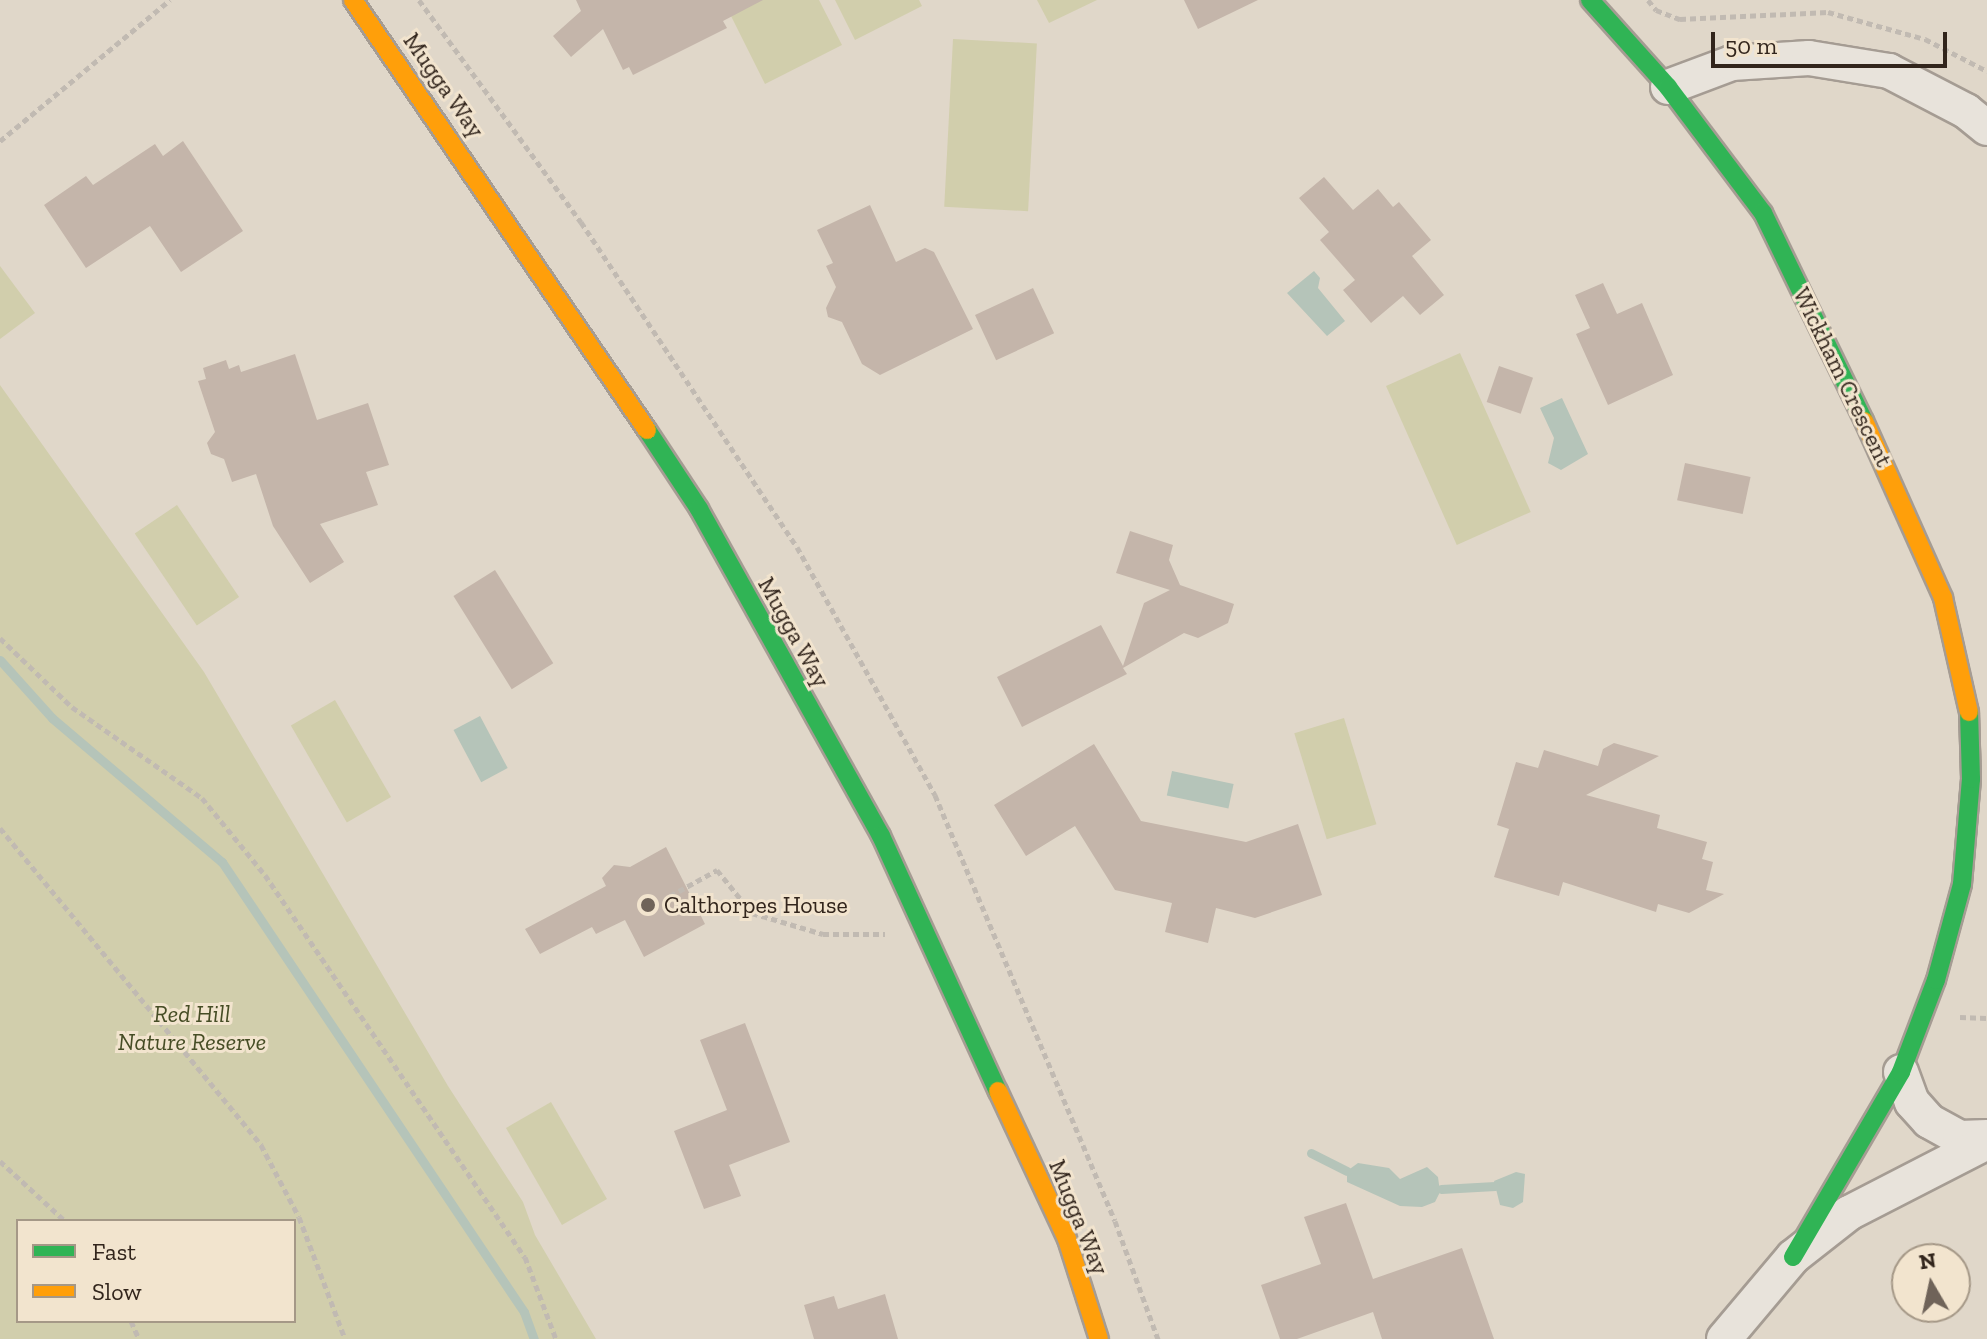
<!DOCTYPE html>
<html>
<head>
<meta charset="utf-8">
<style>
	body { margin:0 }
	#map { position:relative; width:1987px; height:1339px; overflow:hidden; background:#e0d7c9; font-family:"Zilla Slab",serif }
	div>[style] { position:absolute }
	.green>* { inset:0; background:#d1ceac; transform-origin:0 0 }
	.water>* { inset:0; background:#b5c4b9; transform-origin:0 0 }
	.stream>* { height:9px; margin:-4.5px; padding:0 4.5px; transform-origin:4.5px; border-radius:4.5px; background:#b5c4b9 }
	.building>* { inset:0; background:#c4b5aa; transform-origin:0 0 }
	.path>* { height:5px; margin-top:-2.5px; transform-origin:0; background:repeating-linear-gradient(90deg,#c1bab2 0 6px,transparent 0 10px) }
	.roads { filter:drop-shadow(2px 0 #a59c93) drop-shadow(-2px 0 #a59c93) drop-shadow(0 2px #a59c93) drop-shadow(0 -2px #a59c93) }
	.street>* { height:34px; margin:-17px; padding:0 17px; transform-origin:17px; border-radius:17px; background:#e8e3db }
	.fast>* { height:18px; margin:-9px; padding:0 9px; transform-origin:9px; border-radius:9px; background:#30b455 }
	.slow>* { height:18px; margin:-9px; padding:0 9px; transform-origin:9px; border-radius:9px; background:#ff9f0a }
	.dots>* { width:22px; height:22px; translate:-50% -50%; box-sizing:border-box; border:4px solid #f2e4ce; border-radius:50% }
	span { translate:-50% -50%; white-space:nowrap; text-align:center; line-height:1.15; -webkit-text-stroke:6px #f2e4ce; paint-order:stroke }
	.street-label { font-size:24px; color:#32251c }
	.poi-label { font-size:24px; color:#32251c }
	.left { translate:0 -50%; text-align:left }
	.park-label { font-size:24px; color:#464d25; font-style:italic }
	.legend { position:absolute; left:16px; top:1219px; width:280px; height:104px; box-sizing:border-box; background:#f2e4ce; border:2px solid #a59887; margin:0; padding:10px 14px; list-style:none; font-size:24px; color:#32251c }
	.legend li { display:flex; align-items:center; gap:16px; height:40px }
	.legend b { width:40px; border:2px solid #a59887 }
	.north { position:absolute; left:1891px; top:1243px; width:80px; height:80px; box-sizing:border-box; background:#f2e4ce; border:2px solid #a59887; border-radius:50%; rotate:351deg; font-size:22px; font-weight:700; line-height:32px; text-align:center; color:#32251c }
	.north::after { content:''; display:block; margin:auto; width:28px; height:36px; background:#6f6359; clip-path:polygon(50% 0,100% 100%,50% 72%,0 100%) }
	.scale { position:absolute; left:1711px; top:32px; width:236px; height:36px; box-sizing:border-box; border:4px solid #32251c; border-top:0; padding-left:10px; font-size:24px; line-height:28px; white-space:nowrap; color:#32251c; -webkit-text-stroke:6px #f2e4ce; paint-order:stroke }
</style>
</head>
<body>
<div id="map">
	<div class="green">
		<div style="clip-path:polygon(723px 0,819px 0,842px 45px,765px 84px)"></div>
		<div style="clip-path:polygon(835px 0,919px 0,922px 6px,855px 40px)"></div>
		<div style="clip-path:polygon(1037px 0,1097px 0,1049px 23px)"></div>
		<div style="left:953px;top:39px;width:84px;height:168px;rotate:3deg"></div>
		<div style="clip-path:polygon(0 266px,35px 313px,0 339px)"></div>
		<div style="left:1460px;top:353px;width:174px;height:81px;rotate:66deg"></div>
		<div style="clip-path:polygon(evenodd,0 385px,204px 672px,448px 1086px,523px 1202px,535px 1235px,596px 1339px,0 1339px,0 385px,18px 1221px,294px 1221px,294px 1321px,18px 1321px,18px 1221px)"></div>
		<div style="left:177px;top:505px;width:111px;height:51px;rotate:56deg"></div>
		<div style="left:335px;top:700px;width:112px;height:51px;rotate:60deg"></div>
		<div style="left:1344px;top:718px;width:111px;height:52px;rotate:73deg"></div>
		<div style="left:551px;top:1102px;width:112px;height:52px;rotate:60deg"></div>
	</div>
	<div class="water">
		<div style="clip-path:polygon(1314px 271px,1320px 278px,1318px 288px,1345px 321px,1327px 336px,1287px 293px)"></div>
		<div style="clip-path:polygon(1562px 398px,1588px 454px,1561px 470px,1548px 463px,1554px 438px,1540px 408px)"></div>
		<div style="left:480px;top:716px;width:59px;height:30px;rotate:62deg"></div>
		<div style="left:1172px;top:771px;width:63px;height:25px;rotate:12deg"></div>
		<div style="clip-path:polygon(1358px 1163px,1389px 1168px,1400px 1179px,1427px 1167px,1438px 1177px,1440px 1192px,1435px 1202px,1422px 1207px,1400px 1206px,1347px 1182px,1347px 1171px)"></div>
		<div style="clip-path:polygon(1516px 1172px,1525px 1174px,1523px 1202px,1513px 1208px,1500px 1205px,1494px 1181px)"></div>
	</div>
	<div class="stream">
		<div style="left:0;top:660px;width:78px;rotate:48.1deg"></div>
		<div style="left:52px;top:718px;width:223px;rotate:40.3deg"></div>
		<div style="left:222px;top:862px;width:542px;rotate:56.13deg"></div>
		<div style="left:524px;top:1312px;width:29px;rotate:70deg"></div>
		<div style="left:1311px;top:1153px;width:40px;rotate:26.6deg"></div>
		<div style="left:1441px;top:1189px;width:54px;rotate:-3.2deg"></div>
	</div>
	<div class="building">
		<div style="clip-path:polygon(576px 0,763px 0,723px 21px,727px 28px,633px 75px,629px 67px,623px 70px,603px 29px,571px 57px,553px 36px,581px 11px)"></div>
		<div style="clip-path:polygon(1184px 0,1258px 0,1198px 29px)"></div>
		<div style="clip-path:polygon(183px 141px,243px 231px,181px 272px,150px 226px,86px 268px,44px 205px,86px 176px,93px 185px,155px 144px,163px 156px)"></div>
		<div style="clip-path:polygon(1324px 177px,1353px 210px,1378px 189px,1393px 207px,1399px 202px,1431px 240px,1412px 256px,1444px 295px,1420px 315px,1403px 296px,1371px 323px,1343px 290px,1355px 280px,1320px 240px,1329px 232px,1299px 198px)"></div>
		<div style="clip-path:polygon(870px 205px,896px 262px,925px 248px,934px 252px,973px 329px,880px 375px,862px 364px,842px 322px,828px 317px,826px 308px,836px 287px,826px 266px,833px 263px,817px 230px)"></div>
		<div style="clip-path:polygon(1603px 283px,1617px 314px,1642px 303px,1673px 375px,1608px 405px,1576px 334px,1590px 328px,1575px 295px)"></div>
		<div style="left:1033px;top:288px;width:50px;height:64px;rotate:65deg"></div>
		<div style="clip-path:polygon(295px 354px,317px 420px,368px 403px,389px 465px,366px 472px,378px 505px,320px 524px,344px 562px,310px 583px,273px 526px,256px 474px,232px 482px,224px 459px,211px 454px,207px 443px,215px 432px,198px 381px,206px 379px,203px 368px,226px 360px,229px 369px,239px 365px,241px 372px)"></div>
		<div style="left:1499px;top:366px;width:36px;height:38px;rotate:19deg"></div>
		<div style="left:1685px;top:463px;width:67px;height:38px;rotate:12deg"></div>
		<div style="clip-path:polygon(1130px 531px,1173px 545px,1169px 560px,1180px 585px,1234px 604px,1228px 623px,1198px 638px,1184px 633px,1123px 668px,1127px 674px,1022px 727px,997px 677px,1101px 625px,1123px 666px,1144px 603px,1170px 590px,1116px 573px)"></div>
		<div style="left:495px;top:570px;width:110px;height:49px;rotate:58deg"></div>
		<div style="clip-path:polygon(1614px 743px,1659px 756px,1586px 795px,1660px 815px,1657px 828px,1707px 842px,1702px 859px,1713px 862px,1706px 890px,1724px 894px,1689px 913px,1658px 904px,1656px 912px,1563px 882px,1559px 896px,1494px 877px,1509px 829px,1497px 825px,1516px 762px,1538px 768px,1544px 750px,1598px 766px,1603px 749px)"></div>
		<div style="clip-path:polygon(1094px 744px,1141px 821px,1246px 842px,1298px 824px,1322px 895px,1255px 918px,1216px 908px,1208px 943px,1165px 932px,1172px 903px,1115px 890px,1075px 826px,1026px 856px,994px 805px)"></div>
		<div style="clip-path:polygon(666px 847px,705px 924px,644px 957px,625px 920px,596px 934px,592px 927px,540px 954px,525px 929px,606px 886px,602px 878px,614px 865px,630px 867px)"></div>
		<div style="clip-path:polygon(745px 1023px,790px 1142px,729px 1165px,741px 1196px,704px 1209px,674px 1131px,727px 1110px,700px 1040px)"></div>
		<div style="clip-path:polygon(1346px 1203px,1373px 1279px,1462px 1248px,1494px 1339px,1382px 1339px,1373px 1312px,1297px 1339px,1280px 1339px,1261px 1285px,1321px 1264px,1304px 1217px)"></div>
		<div style="clip-path:polygon(885px 1294px,898px 1339px,814px 1339px,804px 1305px,834px 1296px,838px 1309px)"></div>
	</div>
	<div class="path">
		<div style="left:419px;top:0;width:275px;rotate:53.9deg"></div>
		<div style="left:581px;top:222px;width:390px;rotate:56.4deg"></div>
		<div style="left:797px;top:547px;width:284px;rotate:60.9deg"></div>
		<div style="left:935px;top:795px;width:462px;rotate:67.1deg"></div>
		<div style="left:1115px;top:1221px;width:126px;rotate:70deg"></div>
		<div style="left:1648px;top:0;width:13px;rotate:51deg"></div>
		<div style="left:1656px;top:10px;width:26px;rotate:21deg"></div>
		<div style="left:1680px;top:19px;width:148px;rotate:-2.7deg"></div>
		<div style="left:1828px;top:12px;width:101px;rotate:15.6deg"></div>
		<div style="left:1925px;top:39px;width:70px;rotate:27.3deg"></div>
		<div style="left:0;top:141px;width:221px;rotate:-39.7deg"></div>
		<div style="left:0;top:638px;width:100px;rotate:43.8deg"></div>
		<div style="left:72px;top:707px;width:159px;rotate:35deg"></div>
		<div style="left:202px;top:798px;width:99px;rotate:50.7deg"></div>
		<div style="left:265px;top:875px;width:462px;rotate:55.8deg"></div>
		<div style="left:525px;top:1257px;width:88px;rotate:69.3deg"></div>
		<div style="left:0;top:828px;width:411px;rotate:50.5deg"></div>
		<div style="left:261px;top:1145px;width:81px;rotate:62.2deg"></div>
		<div style="left:299px;top:1217px;width:130px;rotate:69.3deg"></div>
		<div style="left:670px;top:896px;width:54px;rotate:-29deg"></div>
		<div style="left:717px;top:870px;width:55px;rotate:50.9deg"></div>
		<div style="left:752px;top:913px;width:74px;rotate:16.5deg"></div>
		<div style="left:823px;top:934px;width:62px"></div>
		<div style="left:1960px;top:1017px;width:27px;rotate:2deg"></div>
		<div style="left:0;top:1161px;width:88px;rotate:42.7deg"></div>
		<div style="left:131px;top:1321px;width:20px;rotate:66deg"></div>
	</div>
	<div class="roads">
		<div class="street">
			<div style="left:1668px;top:87px;width:68px;rotate:-20.6deg"></div>
			<div style="left:1732px;top:63px;width:77px;rotate:-3.7deg"></div>
			<div style="left:1809px;top:58px;width:81px;rotate:9.2deg"></div>
			<div style="left:1889px;top:71px;width:87px;rotate:27.5deg"></div>
			<div style="left:1966px;top:111px;width:27px;rotate:39deg"></div>
			<div style="left:1901px;top:1072px;width:32px;rotate:70deg"></div>
			<div style="left:1912px;top:1102px;width:25px;rotate:48deg"></div>
			<div style="left:1929px;top:1121px;width:35px;rotate:29deg"></div>
			<div style="left:1960px;top:1138px;width:27px;rotate:-2deg"></div>
			<div style="left:1724px;top:1339px;width:107px;rotate:-49.9deg"></div>
			<div style="left:1793px;top:1257px;width:71px;rotate:-38.2deg"></div>
			<div style="left:1849px;top:1213px;width:155px;rotate:-27.2deg"></div>
		</div>
		<div class="fast">
			<div style="left:1590px;top:0;width:117px;rotate:48.1deg"></div>
			<div style="left:1668px;top:87px;width:158px;rotate:53deg"></div>
			<div style="left:1763px;top:213px;width:231px;rotate:64.1deg"></div>
			<div style="left:647px;top:430px;width:95px;rotate:56.6deg"></div>
			<div style="left:699px;top:509px;width:374px;rotate:60.9deg"></div>
			<div style="left:881px;top:836px;width:281px;rotate:65.4deg"></div>
			<div style="left:1793px;top:1257px;width:214px;rotate:-59.7deg"></div>
			<div style="left:1901px;top:1072px;width:98px;rotate:-69.2deg"></div>
			<div style="left:1936px;top:980px;width:99px;rotate:-74.8deg"></div>
			<div style="left:1962px;top:884px;width:105px;rotate:-85.1deg"></div>
			<div style="left:1971px;top:779px;width:67px;rotate:-91.7deg"></div>
		</div>
		<div class="slow">
			<div style="left:353px;top:0;width:521px;rotate:55.64deg"></div>
			<div style="left:1864px;top:421px;width:194px;rotate:65.9deg"></div>
			<div style="left:1943px;top:598px;width:117px;rotate:77.2deg"></div>
			<div style="left:998px;top:1091px;width:163px;rotate:65deg"></div>
			<div style="left:1067px;top:1239px;width:105px;rotate:72.3deg"></div>
		</div>
	</div>
	<div class="dots">
		<div style="left:648px;top:905px;background:#6f6359"></div>
	</div>
	<div class="street-label">
		<span style="left:444px;top:85px;rotate:55deg">Mugga Way</span>
		<span style="left:1843px;top:377px;rotate:64deg">Wickham Crescent</span>
		<span style="left:794px;top:632px;rotate:61deg">Mugga Way</span>
		<span style="left:1079px;top:1217px;rotate:68deg">Mugga Way</span>
	</div>
	<div class="poi-label">
		<span class="left" style="left:664px;top:905px">Calthorpes House</span>
	</div>
	<div class="park-label">
		<span style="left:192px;top:1028px">Red Hill<br>Nature Reserve</span>
	</div>
	<ul class="legend">
	<li><b style="height:10px;background:#30b455"></b>Fast</li>
	<li><b style="height:10px;background:#ff9f0a"></b>Slow</li>
	</ul>
	<div class="north">N</div>
	<div class="scale">50 m</div>
</div>
</body>
</html>
